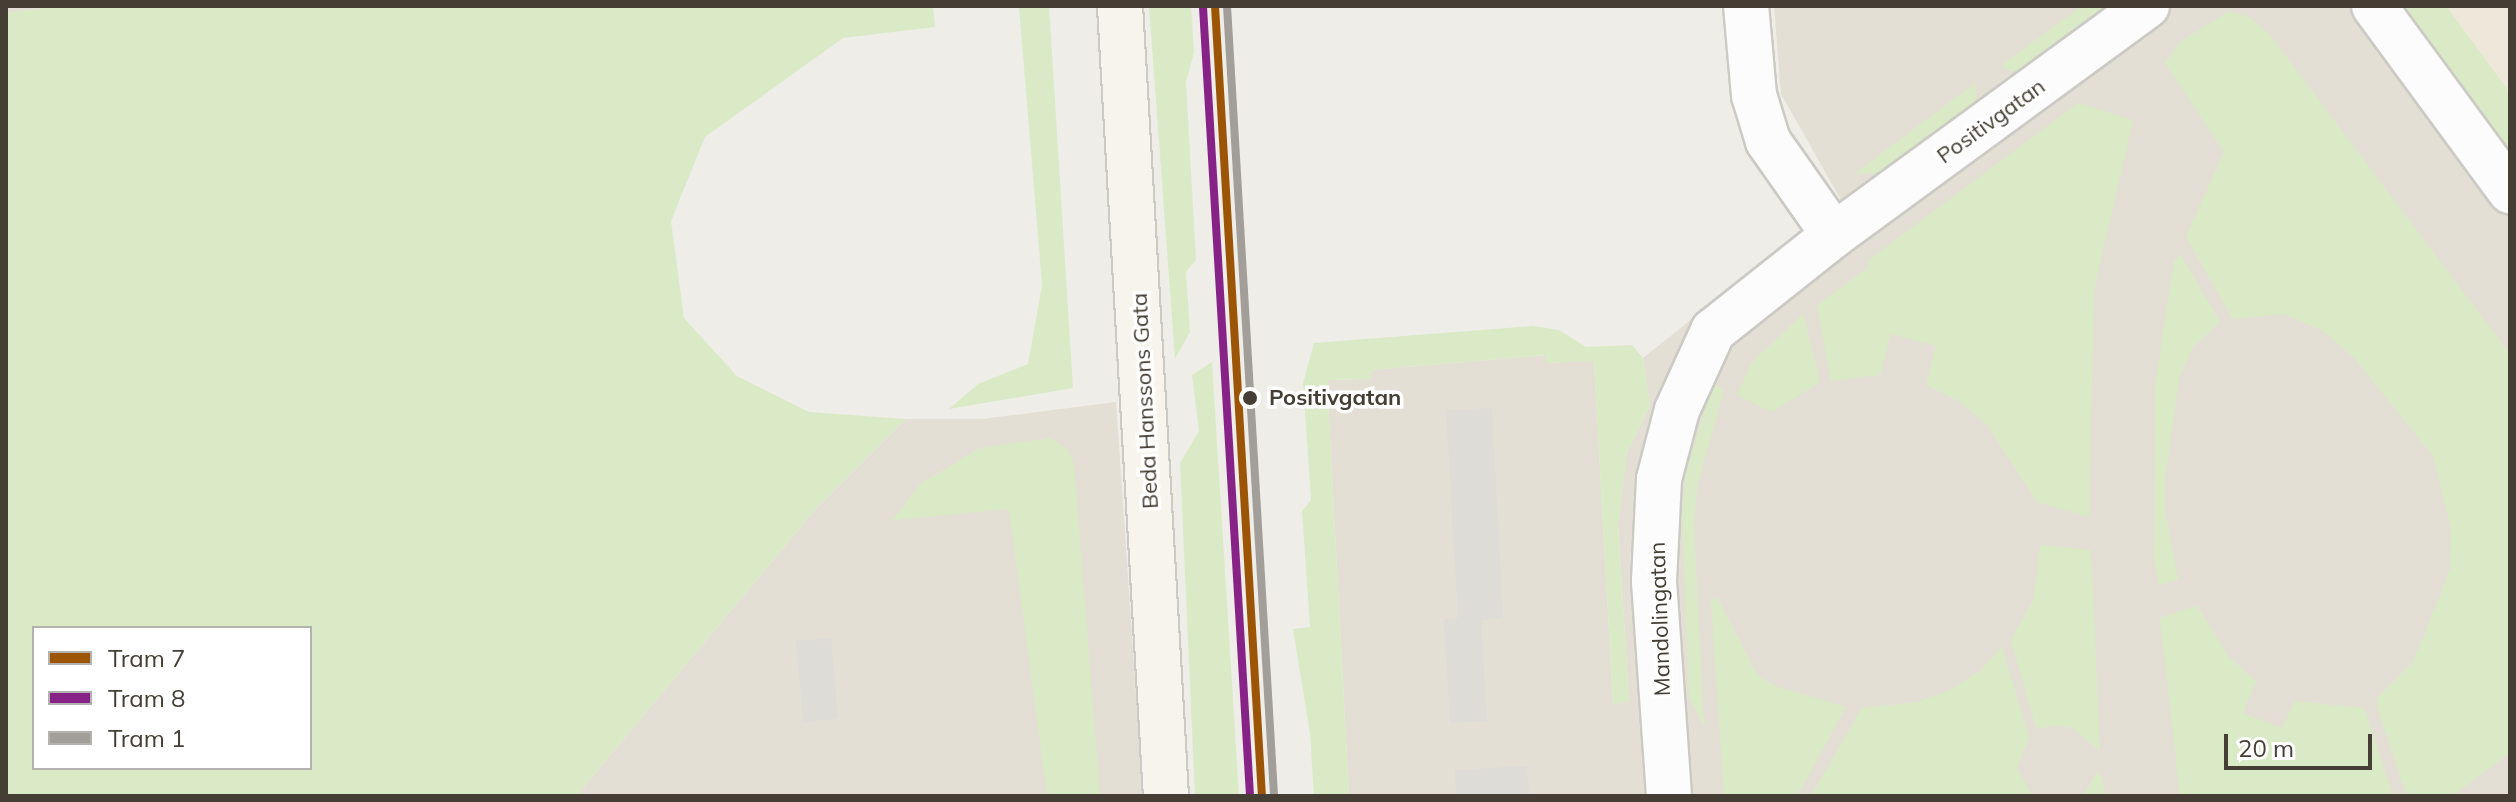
<!DOCTYPE html>
<html>
<head>
<meta charset="utf-8">
<style>
	body { margin:0 }
	#map { position:relative; width:2516px; height:802px; overflow:hidden; background:#eeede8; font-family:Mulish,sans-serif }
	div>[style] { position:absolute }
	.residential>* { inset:0; background:#e3dfd4 }
	.education>* { inset:0; background:#ede8d9 }
	.green>* { inset:0; background:#dbeac6 }
	.parking>* { inset:0; background:#dedcd7; transform-origin:0 0 }
	.roads { filter:drop-shadow(2px 0 #cccac5) drop-shadow(-2px 0 #cccac5) drop-shadow(0 2px #cccac5) drop-shadow(0 -2px #cccac5) }
	.street>* { height:44px; margin:-22px; padding:0 22px; transform-origin:22px; border-radius:22px; background:#fcfcfc }
	.secondary>* { height:44px; margin:-22px; padding:0 22px; transform-origin:22px; border-radius:22px; background:#f6f4ed }
	.tram-1>* { height:8px; margin:-4px; padding:0 4px; transform-origin:4px; border-radius:4px; background:#9c5506 }
	.tram-2>* { height:8px; margin:-4px; padding:0 4px; transform-origin:4px; border-radius:4px; background:#872387 }
	.tram-3>* { height:8px; margin:-4px; padding:0 4px; transform-origin:4px; border-radius:4px; background:#a29e9a }
	.dots>* { width:22px; height:22px; translate:-50% -50%; box-sizing:border-box; border:4px solid #fff; border-radius:50% }
	span { translate:-50% -50%; white-space:nowrap; text-align:center; line-height:1.15; -webkit-text-stroke:7px #fff; paint-order:stroke }
	.street-label { font-size:22px; color:#443e34 }
	.stop-label { font-size:22px; color:#443e34; font-weight:700 }
	.left { translate:0 -50%; text-align:left }
	.frame { position:absolute; inset:0; border:8px solid #443e34; pointer-events:none }
	.legend { position:absolute; left:32px; top:626px; width:280px; height:144px; box-sizing:border-box; background:#fff; border:2px solid #b4b2ae; margin:0; padding:10px 14px; list-style:none; font-size:24px; color:#443e34 }
	.legend li { display:flex; align-items:center; gap:16px; height:40px }
	.legend b { width:40px; border:2px solid #b4b2ae }
	.scale { position:absolute; left:2224px; top:734px; width:148px; height:36px; box-sizing:border-box; border:4px solid #443e34; border-top:0; padding-left:10px; font-size:24px; line-height:28px; white-space:nowrap; color:#443e34; -webkit-text-stroke:6px #fff; paint-order:stroke }
</style>
</head>
<body>
<div id="map">
	<div class="residential">
		<div style="clip-path:polygon(6px 6px,59px 6px,6px 13px)"></div>
		<div style="clip-path:polygon(1774px 6px,2384px 6px,2510px 174px,2510px 796px,1349px 796px,1327px 380px,1370px 379px,1371px 370px,1546px 355px,1547px 363px,1594px 360px,1613px 704px,1629px 701px,1618px 524px,1627px 452px,1650px 405px,1643px 358px,1841px 200px,1781px 94px)"></div>
		<div style="clip-path:polygon(1116px 402px,1143px 796px,576px 796px,815px 510px,906px 419px,982px 419px)"></div>
	</div>
	<div class="education">
		<div style="clip-path:polygon(2384px 6px,2510px 6px,2510px 174px)"></div>
	</div>
	<div class="green">
		<div style="clip-path:polygon(evenodd,59px 6px,933px 6px,935px 27px,843px 38px,705px 137px,671px 221px,684px 318px,737px 376px,809px 412px,906px 419px,815px 510px,576px 796px,6px 796px,6px 13px,59px 6px,34px 628px,310px 628px,310px 768px,34px 768px,34px 628px)"></div>
		<div style="clip-path:polygon(1019px 6px,1049px 6px,1073px 388px,949px 409px,978px 384px,1028px 364px,1042px 285px)"></div>
		<div style="clip-path:polygon(1149px 6px,1191px 6px,1194px 52px,1186px 82px,1196px 260px,1186px 272px,1190px 332px,1175px 359px)"></div>
		<div style="clip-path:polygon(2082px 6px,2112px 6px,2022px 72px,2005px 70px,2003px 64px)"></div>
		<div style="clip-path:polygon(2390px 6px,2446px 6px,2510px 93px,2510px 169px)"></div>
		<div style="clip-path:polygon(2229px 11px,2249px 17px,2270px 35px,2510px 354px,2510px 753px,2452px 796px,2407px 796px,2377px 706px,2377px 698px,2413px 662px,2450px 570px,2451px 529px,2433px 456px,2356px 360px,2324px 331px,2283px 314px,2233px 319px,2186px 237px,2224px 152px,2165px 63px,2180px 42px)"></div>
		<div style="clip-path:polygon(1975px 83px,1977px 105px,1885px 173px,1854px 174px)"></div>
		<div style="clip-path:polygon(2078px 103px,2133px 120px,2094px 290px,2089px 517px,2037px 502px,1987px 425px,1962px 403px,1926px 385px,1936px 346px,1891px 334px,1880px 375px,1831px 381px,1817px 305px,1869px 267px,1867px 261px)"></div>
		<div style="clip-path:polygon(2181px 255px,2220px 322px,2192px 348px,2179px 379px,2165px 479px,2165px 512px,2178px 579px,2159px 586px,2154px 559px,2155px 386px,2174px 261px)"></div>
		<div style="clip-path:polygon(1803px 314px,1820px 382px,1772px 412px,1737px 395px,1752px 362px)"></div>
		<div style="clip-path:polygon(1533px 326px,1559px 330px,1586px 347px,1632px 345px,1643px 358px,1650px 405px,1627px 452px,1618px 524px,1629px 701px,1613px 705px,1594px 361px,1546px 363px,1545px 355px,1372px 370px,1370px 379px,1327px 380px,1349px 796px,1314px 796px,1310px 734px,1293px 629px,1310px 627px,1302px 511px,1311px 500px,1303px 383px,1314px 343px)"></div>
		<div style="clip-path:polygon(1212px 362px,1239px 796px,1195px 796px,1180px 463px,1199px 431px,1192px 375px)"></div>
		<div style="clip-path:polygon(1713px 383px,1724px 390px,1697px 487px,1694px 526px,1704px 727px,1689px 697px,1682px 516px,1686px 474px)"></div>
		<div style="clip-path:polygon(1050px 438px,1068px 450px,1074px 464px,1100px 796px,1047px 796px,1009px 509px,893px 520px,920px 484px,980px 448px)"></div>
		<div style="clip-path:polygon(2040px 545px,2091px 550px,2100px 752px,2073px 728px,2053px 725px,2040px 729px,2035px 725px,2011px 640px,2034px 598px)"></div>
		<div style="clip-path:polygon(1711px 599px,1718px 599px,1758px 676px,1775px 686px,1846px 707px,1797px 796px,1724px 796px)"></div>
		<div style="clip-path:polygon(2197px 606px,2229px 657px,2256px 681px,2243px 713px,2282px 728px,2295px 701px,2364px 708px,2393px 796px,2180px 796px,2160px 618px)"></div>
		<div style="clip-path:polygon(2002px 647px,2029px 737px,2017px 768px,2032px 796px,1811px 796px,1862px 708px,1918px 702px,1950px 690px,1979px 672px)"></div>
		<div style="clip-path:polygon(2097px 772px,2102px 776px,2105px 796px,2083px 796px)"></div>
	</div>
	<div class="parking">
		<div style="clip-path:polygon(1492px 408px,1503px 618px,1481px 620px,1487px 721px,1450px 723px,1444px 619px,1458px 618px,1446px 410px)"></div>
		<div style="left:831px;top:638px;width:81px;height:35px;rotate:85deg"></div>
		<div style="clip-path:polygon(1527px 766px,1529px 796px,1456px 796px,1455px 770px)"></div>
	</div>
	<div class="roads">
		<div class="street">
			<div style="left:2374px;top:6px;width:230px;rotate:53.7deg"></div>
			<div style="left:1834px;top:235px;width:388px;rotate:-36.2deg"></div>
			<div style="left:1669px;top:796px;width:216px;rotate:-94deg"></div>
			<div style="left:1654px;top:581px;width:102px;rotate:-87.2deg"></div>
			<div style="left:1659px;top:479px;width:71px;rotate:-75.4deg"></div>
			<div style="left:1677px;top:410px;width:87px;rotate:-65.5deg"></div>
			<div style="left:1713px;top:331px;width:154px;rotate:-38.4deg"></div>
			<div style="left:1834px;top:235px;width:115px;rotate:-125.1deg"></div>
			<div style="left:1768px;top:141px;width:48px;rotate:-106.9deg"></div>
			<div style="left:1754px;top:95px;width:89px;rotate:-95.1deg"></div>
		</div>
		<div class="secondary">
			<div style="left:1120px;top:6px;width:791px;rotate:86.67deg"></div>
		</div>
	</div>
	<div class="tram-1">
		<div style="left:1215px;top:6px;width:791px;rotate:86.6deg"></div>
	</div>
	<div class="tram-2">
		<div style="left:1203px;top:7px;width:790px;rotate:86.59deg"></div>
	</div>
	<div class="tram-3">
		<div style="left:1227px;top:6px;width:790px;rotate:86.59deg"></div>
	</div>
	<div class="dots">
		<div style="left:1250px;top:398px;background:#443e34"></div>
	</div>
	<div class="street-label">
		<span style="left:1991px;top:121px;rotate:-36deg">Positivgatan</span>
		<span style="left:1145px;top:401px;rotate:-93deg">Beda Hanssons Gata</span>
		<span style="left:1660px;top:619px;rotate:-92deg">Mandolingatan</span>
	</div>
	<div class="stop-label">
		<span class="left" style="left:1269px;top:398px">Positivgatan</span>
	</div>
	<div class="frame"></div>
	<ul class="legend">
	<li><b style="height:10px;background:#9c5506"></b>Tram 7</li>
	<li><b style="height:10px;background:#872387"></b>Tram 8</li>
	<li><b style="height:10px;background:#a29e9a"></b>Tram 1</li>
	</ul>
	<div class="scale">20 m</div>
</div>
</body>
</html>
